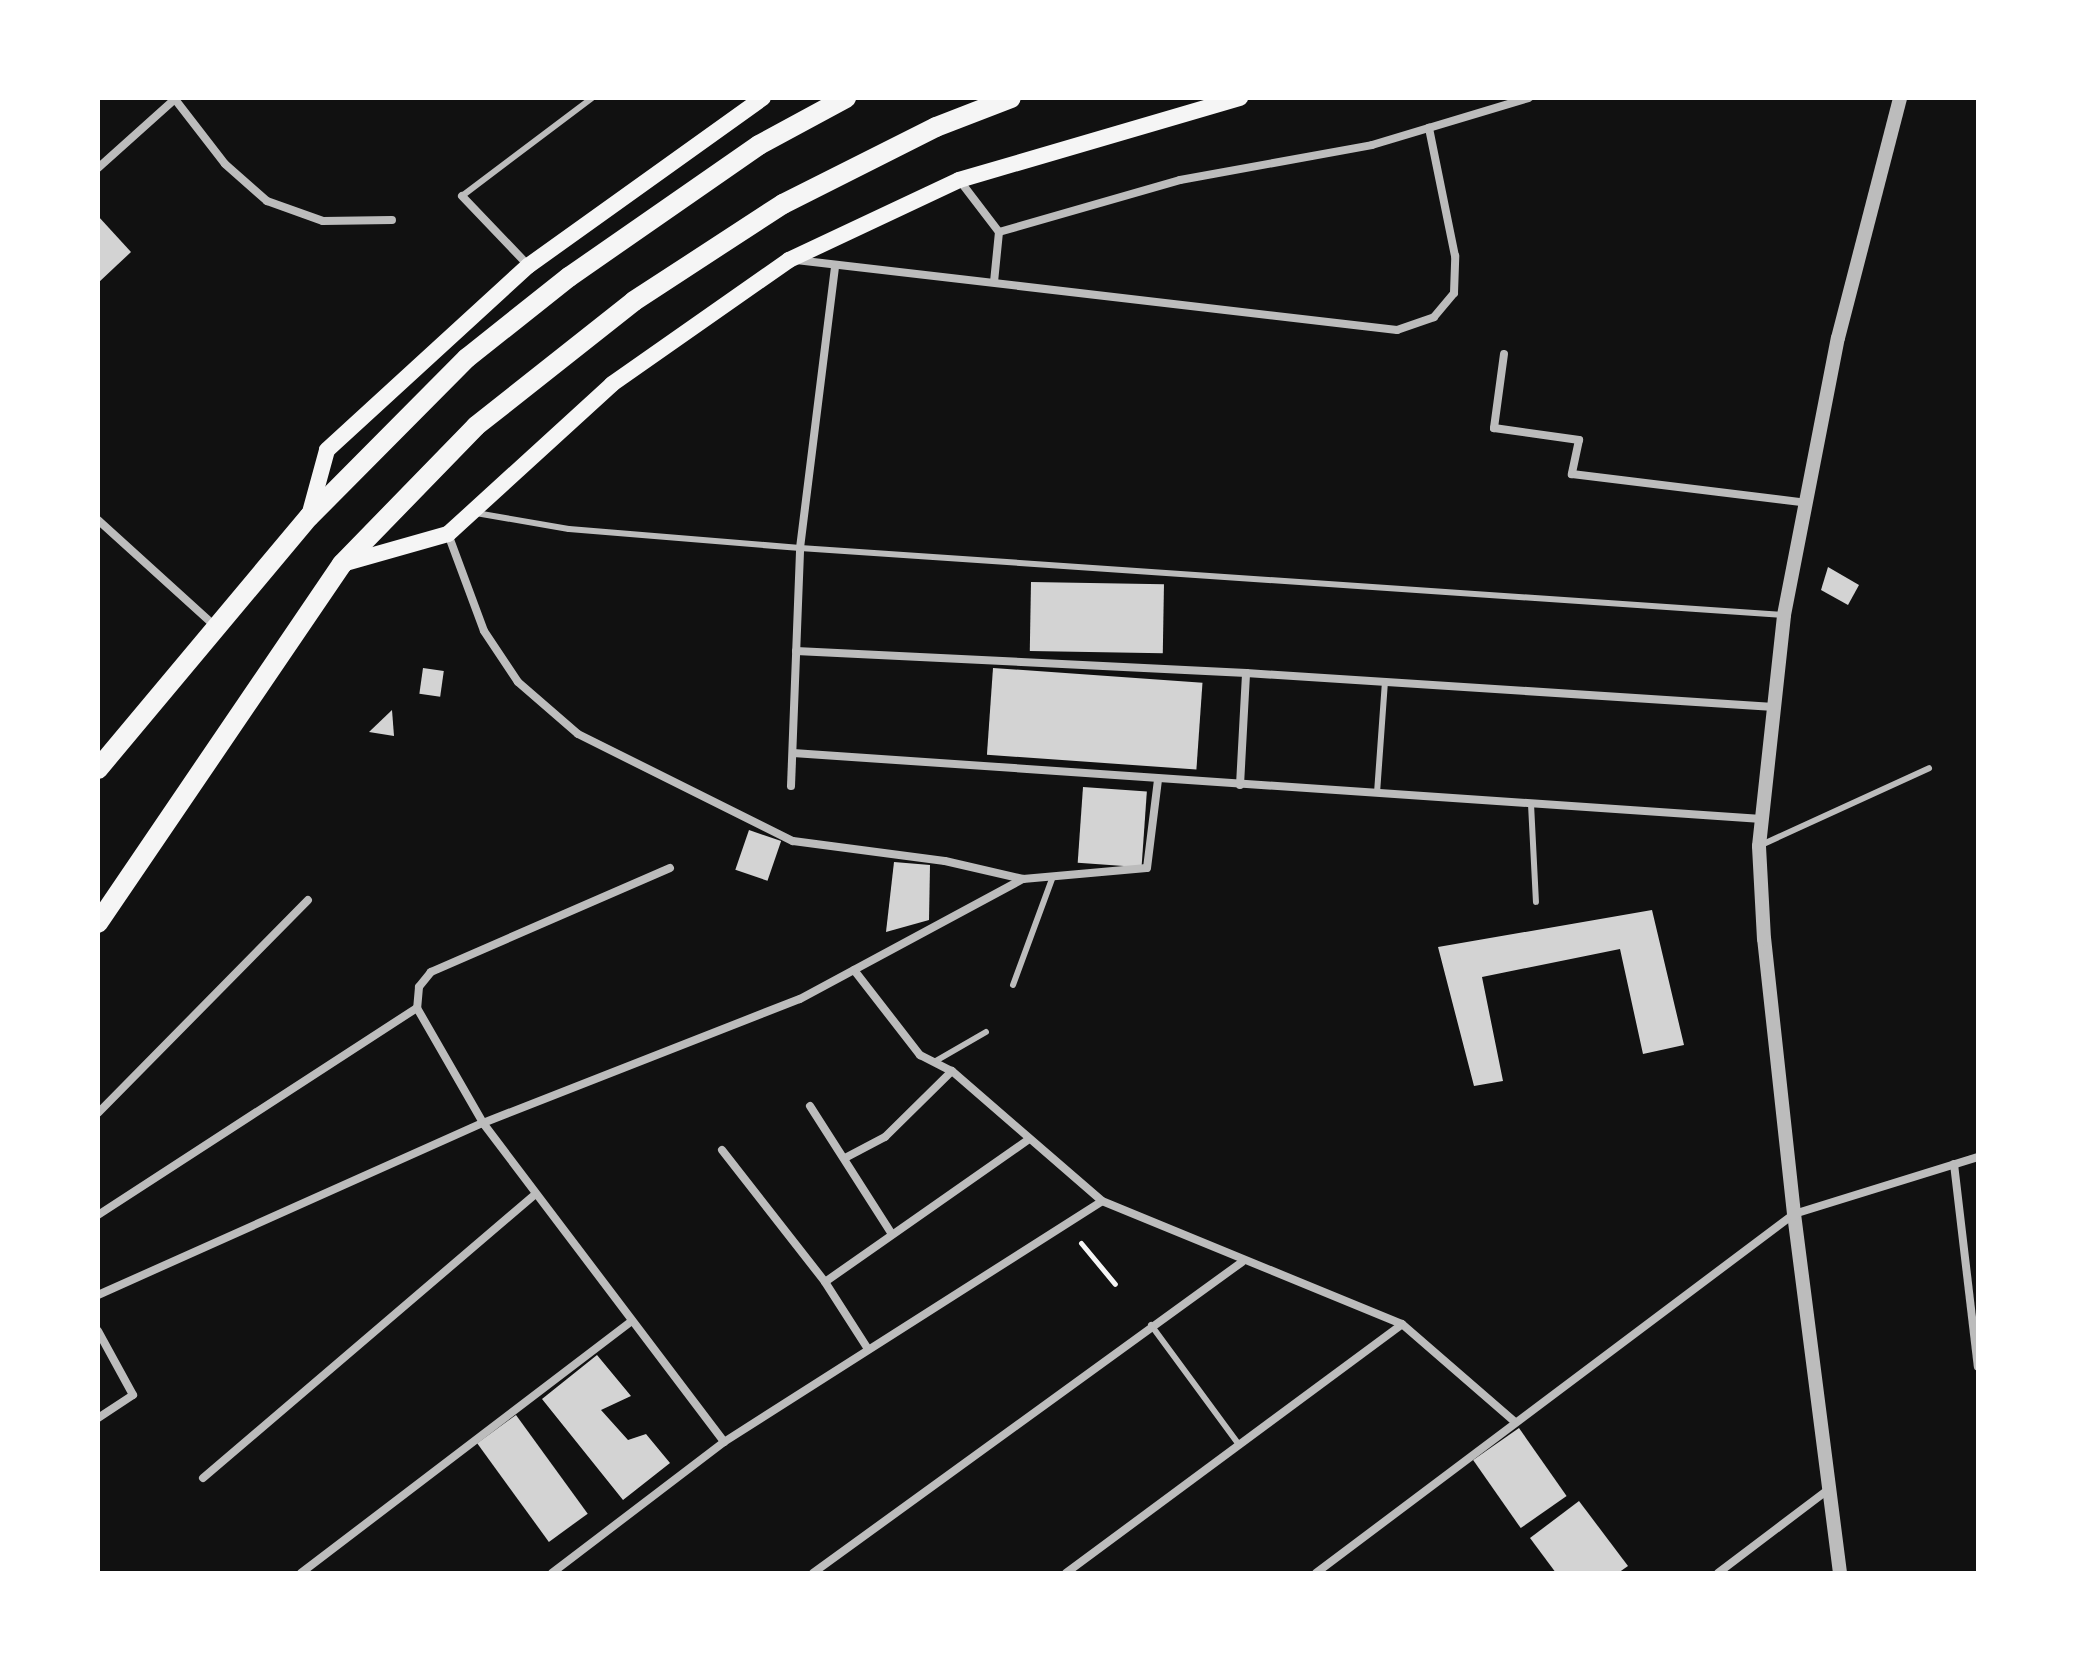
<!DOCTYPE html>
<html>
<head>
<meta charset="utf-8">
<style>
	body { margin:0 }
	#map { position:relative; width:2076px; height:1671px; overflow:hidden; background:#111; font-family:Barlow,sans-serif }
	div>[style] { position:absolute }
	.building>* { inset:0; background:#d3d3d3; transform-origin:0 0 }
	.path>* { height:5px; margin:-2.5px; padding:0 2.5px; transform-origin:2.5px; border-radius:2.5px; background:#f5f5f5 }
	.service>* { height:6px; margin:-3px; padding:0 3px; transform-origin:3px; border-radius:3px; background:#bcbcbc }
	.minor>* { height:8px; margin:-4px; padding:0 4px; transform-origin:4px; border-radius:4px; background:#bcbcbc }
	.tertiary>* { height:14px; margin:-7px; padding:0 7px; transform-origin:7px; border-radius:7px; background:#bcbcbc }
	.secondary>* { height:16px; margin:-8px; padding:0 8px; transform-origin:8px; border-radius:8px; background:#f5f5f5 }
	.primary>* { height:20px; margin:-10px; padding:0 10px; transform-origin:10px; border-radius:10px; background:#f5f5f5 }
	span { translate:-50% -50%; white-space:nowrap; text-align:center; line-height:1.15; -webkit-text-stroke:6px #fff; paint-order:stroke }
	.frame { position:absolute; inset:0; border:100px solid #fff; pointer-events:none }
</style>
</head>
<body>
<div id="map">
	<div class="building">
		<div style="clip-path:polygon(98px 216px,131px 252px,98px 283px)"></div>
		<div style="clip-path:polygon(1828px 567px,1859px 585px,1848px 605px,1821px 590px)"></div>
		<div style="left:1031px;top:582px;width:133px;height:69px;rotate:1deg"></div>
		<div style="left:423px;top:668px;width:21px;height:26px;rotate:8deg"></div>
		<div style="left:993px;top:668px;width:210px;height:87px;rotate:4deg"></div>
		<div style="clip-path:polygon(392px 710px,394px 736px,369px 732px)"></div>
		<div style="left:1083px;top:787px;width:64px;height:76px;rotate:4deg"></div>
		<div style="left:749px;top:830px;width:34px;height:42px;rotate:19deg"></div>
		<div style="clip-path:polygon(894px 862px,930px 865px,929px 920px,886px 932px)"></div>
		<div style="clip-path:polygon(1652px 910px,1684px 1045px,1643px 1054px,1620px 949px,1482px 977px,1503px 1081px,1474px 1086px,1438px 947px)"></div>
		<div style="clip-path:polygon(597px 1355px,631px 1396px,601px 1410px,628px 1440px,646px 1434px,670px 1463px,623px 1500px,542px 1399px)"></div>
		<div style="left:516px;top:1415px;width:122px;height:48px;rotate:54deg"></div>
		<div style="left:1519px;top:1428px;width:83px;height:56px;rotate:55deg"></div>
		<div style="clip-path:polygon(1579px 1501px,1628px 1566px,1618px 1573px,1556px 1573px,1530px 1538px)"></div>
	</div>
	<div class="path">
		<div style="left:1081px;top:1243px;width:53px;rotate:50.3deg"></div>
	</div>
	<div class="service">
		<div style="left:462px;top:196px;width:163px;rotate:-37deg"></div>
		<div style="left:476px;top:513px;width:94px;rotate:9.8deg"></div>
		<div style="left:569px;top:529px;width:232px;rotate:4.7deg"></div>
		<div style="left:800px;top:548px;width:986px;rotate:3.9deg"></div>
		<div style="left:1377px;top:793px;width:111px;rotate:-85.9deg"></div>
		<div style="left:1531px;top:804px;width:98px;rotate:87.1deg"></div>
		<div style="left:1759px;top:846px;width:187px;rotate:-24.6deg"></div>
		<div style="left:1013px;top:985px;width:116px;rotate:-69.8deg"></div>
		<div style="left:934px;top:1062px;width:60px;rotate:-30deg"></div>
		<div style="left:1151px;top:1325px;width:149px;rotate:53.7deg"></div>
	</div>
	<div class="minor">
		<div style="left:174px;top:98px;width:83px;rotate:52.3deg"></div>
		<div style="left:225px;top:164px;width:56px;rotate:41.4deg"></div>
		<div style="left:267px;top:201px;width:59px;rotate:19.7deg"></div>
		<div style="left:323px;top:221px;width:69px;rotate:-0.8deg"></div>
		<div style="left:98px;top:168px;width:103px;rotate:-41.9deg"></div>
		<div style="left:960px;top:181px;width:64px;rotate:52.6deg"></div>
		<div style="left:999px;top:232px;width:50px;rotate:95.7deg"></div>
		<div style="left:462px;top:196px;width:95px;rotate:46.3deg"></div>
		<div style="left:999px;top:232px;width:188px;rotate:-16deg"></div>
		<div style="left:1180px;top:180px;width:195px;rotate:-10.3deg"></div>
		<div style="left:1372px;top:145px;width:164px;rotate:-16.7deg"></div>
		<div style="left:796px;top:260px;width:605px;rotate:6.64deg"></div>
		<div style="left:1397px;top:330px;width:39px;rotate:-19deg"></div>
		<div style="left:1434px;top:317px;width:31px;rotate:-50deg"></div>
		<div style="left:1454px;top:293px;width:37px;rotate:-88deg"></div>
		<div style="left:1455px;top:256px;width:131px;rotate:-101.5deg"></div>
		<div style="left:1504px;top:354px;width:75px;rotate:97.7deg"></div>
		<div style="left:1494px;top:428px;width:86px;rotate:8deg"></div>
		<div style="left:1579px;top:440px;width:35px;rotate:102deg"></div>
		<div style="left:1572px;top:474px;width:237px;rotate:7deg"></div>
		<div style="left:98px;top:520px;width:161px;rotate:42.2deg"></div>
		<div style="left:448px;top:534px;width:103px;rotate:69.6deg"></div>
		<div style="left:484px;top:631px;width:61px;rotate:56.3deg"></div>
		<div style="left:518px;top:682px;width:79px;rotate:40.9deg"></div>
		<div style="left:578px;top:734px;width:240px;rotate:26.5deg"></div>
		<div style="left:793px;top:841px;width:153px;rotate:7.5deg"></div>
		<div style="left:945px;top:861px;width:80px;rotate:13deg"></div>
		<div style="left:1023px;top:879px;width:124px;rotate:-5.1deg"></div>
		<div style="left:1147px;top:868px;width:89px;rotate:-82.9deg"></div>
		<div style="left:796px;top:651px;width:451px;rotate:2.8deg"></div>
		<div style="left:1246px;top:673px;width:529px;rotate:3.68deg"></div>
		<div style="left:793px;top:753px;width:971px;rotate:3.9deg"></div>
		<div style="left:1240px;top:785px;width:112px;rotate:-86.9deg"></div>
		<div style="left:791px;top:786px;width:238px;rotate:-87.8deg"></div>
		<div style="left:800px;top:548px;width:285px;rotate:-82.9deg"></div>
		<div style="left:670px;top:868px;width:261px;rotate:156.5deg"></div>
		<div style="left:431px;top:972px;width:19px;rotate:129deg"></div>
		<div style="left:419px;top:987px;width:21px;rotate:95deg"></div>
		<div style="left:417px;top:1008px;width:133px;rotate:60.1deg"></div>
		<div style="left:483px;top:1123px;width:400px;rotate:52.9deg"></div>
		<div style="left:854px;top:970px;width:108px;rotate:52.2deg"></div>
		<div style="left:920px;top:1055px;width:36px;rotate:27deg"></div>
		<div style="left:952px;top:1071px;width:198px;rotate:40.9deg"></div>
		<div style="left:1102px;top:1201px;width:324px;rotate:22.3deg"></div>
		<div style="left:1402px;top:1324px;width:148px;rotate:40.9deg"></div>
		<div style="left:810px;top:1106px;width:152px;rotate:57.4deg"></div>
		<div style="left:98px;top:1113px;width:299px;rotate:-45.4deg"></div>
		<div style="left:722px;top:1150px;width:167px;rotate:52deg"></div>
		<div style="left:825px;top:1282px;width:80px;rotate:57.3deg"></div>
		<div style="left:845px;top:1158px;width:45px;rotate:-27.7deg"></div>
		<div style="left:885px;top:1137px;width:94px;rotate:-44.6deg"></div>
		<div style="left:1954px;top:1164px;width:204px;rotate:83.3deg"></div>
		<div style="left:98px;top:1215px;width:380px;rotate:-33deg"></div>
		<div style="left:825px;top:1282px;width:248px;rotate:-35deg"></div>
		<div style="left:98px;top:1295px;width:422px;rotate:-24.1deg"></div>
		<div style="left:483px;top:1123px;width:340px;rotate:-21.4deg"></div>
		<div style="left:800px;top:999px;width:253px;rotate:-28.3deg"></div>
		<div style="left:98px;top:1331px;width:73px;rotate:61.3deg"></div>
		<div style="left:133px;top:1395px;width:42px;rotate:146.7deg"></div>
		<div style="left:203px;top:1478px;width:435px;rotate:-40.5deg"></div>
		<div style="left:301px;top:1573px;width:416px;rotate:-37.3deg"></div>
		<div style="left:552px;top:1573px;width:216px;rotate:-37.3deg"></div>
		<div style="left:724px;top:1442px;width:448px;rotate:-32.5deg"></div>
		<div style="left:813px;top:1573px;width:530px;rotate:-35.94deg"></div>
		<div style="left:1066px;top:1573px;width:418px;rotate:-36.5deg"></div>
		<div style="left:1316px;top:1573px;width:598px;rotate:-36.91deg"></div>
		<div style="left:1794px;top:1214px;width:193px;rotate:-17.2deg"></div>
		<div style="left:1718px;top:1573px;width:139px;rotate:-37.1deg"></div>
	</div>
	<div class="tertiary">
		<div style="left:1840px;top:1573px;width:362px;rotate:-97.3deg"></div>
		<div style="left:1794px;top:1214px;width:277px;rotate:-96.2deg"></div>
		<div style="left:1764px;top:939px;width:93px;rotate:-93.1deg"></div>
		<div style="left:1759px;top:846px;width:232px;rotate:-83.8deg"></div>
		<div style="left:1784px;top:615px;width:282px;rotate:-79deg"></div>
		<div style="left:1838px;top:338px;width:248px;rotate:-75.5deg"></div>
	</div>
	<div class="secondary">
		<div style="left:309px;top:516px;width:68px;rotate:-74.7deg"></div>
		<div style="left:327px;top:450px;width:273px;rotate:-42.5deg"></div>
		<div style="left:528px;top:266px;width:289px;rotate:-35.6deg"></div>
		<div style="left:342px;top:564px;width:110px;rotate:-15.8deg"></div>
		<div style="left:448px;top:534px;width:222px;rotate:-42.4deg"></div>
		<div style="left:612px;top:384px;width:216px;rotate:-35deg"></div>
		<div style="left:789px;top:260px;width:188px;rotate:-25.2deg"></div>
		<div style="left:959px;top:180px;width:293px;rotate:-16.3deg"></div>
	</div>
	<div class="primary">
		<div style="left:98px;top:769px;width:329px;rotate:-50.1deg"></div>
		<div style="left:309px;top:517px;width:224px;rotate:-45.2deg"></div>
		<div style="left:467px;top:358px;width:130px;rotate:-38.5deg"></div>
		<div style="left:569px;top:277px;width:231px;rotate:-34.8deg"></div>
		<div style="left:759px;top:145px;width:99px;rotate:-28.4deg"></div>
		<div style="left:98px;top:923px;width:434px;rotate:-55.8deg"></div>
		<div style="left:342px;top:564px;width:192px;rotate:-45.8deg"></div>
		<div style="left:476px;top:426px;width:201px;rotate:-38.3deg"></div>
		<div style="left:634px;top:301px;width:178px;rotate:-33.1deg"></div>
		<div style="left:783px;top:204px;width:171px;rotate:-26.7deg"></div>
		<div style="left:936px;top:127px;width:80px;rotate:-21.1deg"></div>
	</div>
	<div class="frame"></div>
</div>
</body>
</html>
